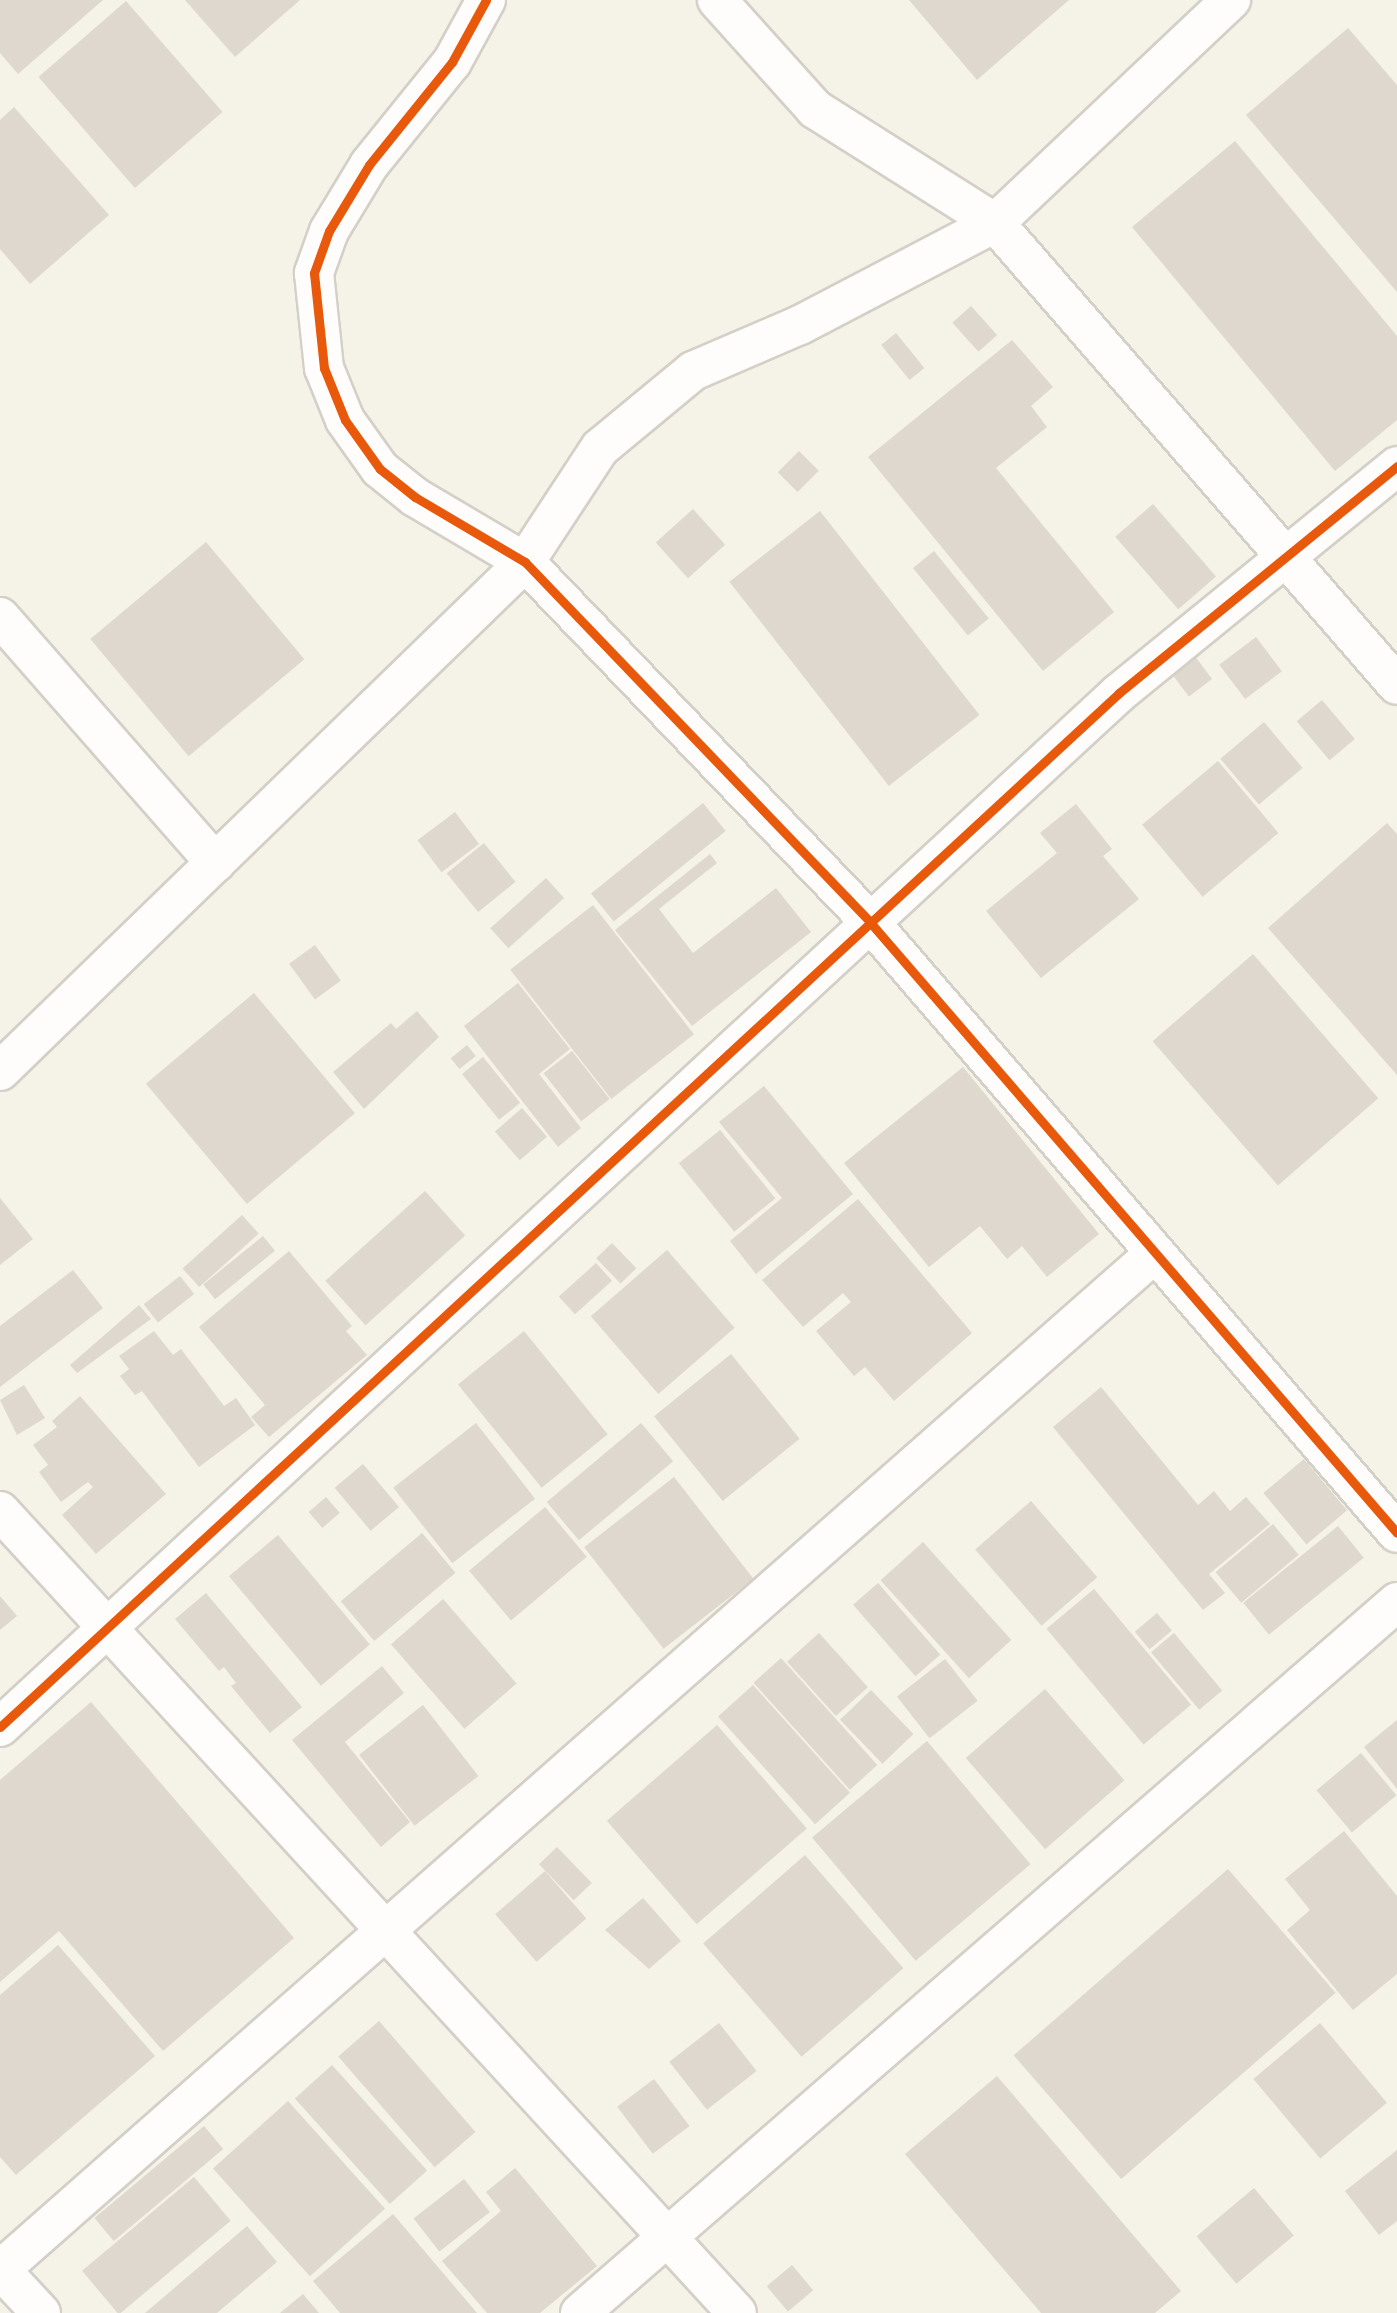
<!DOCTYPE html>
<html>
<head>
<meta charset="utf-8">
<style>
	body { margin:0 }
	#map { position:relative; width:1397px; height:2313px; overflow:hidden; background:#f5f2e8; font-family:"Titillium Web",sans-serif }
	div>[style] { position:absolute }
	.building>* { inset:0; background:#dfd8ce; transform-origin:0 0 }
	.roads { filter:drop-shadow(2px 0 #d4cfc7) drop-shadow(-2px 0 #d4cfc7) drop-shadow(0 2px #d4cfc7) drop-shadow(0 -2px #d4cfc7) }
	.minor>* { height:38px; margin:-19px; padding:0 19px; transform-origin:19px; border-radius:19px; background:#fefdfc }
	.cycleway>* { height:9px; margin:-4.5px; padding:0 4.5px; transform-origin:4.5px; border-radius:4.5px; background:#e8590c }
	span { translate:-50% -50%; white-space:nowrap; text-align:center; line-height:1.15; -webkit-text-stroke:7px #fff8e8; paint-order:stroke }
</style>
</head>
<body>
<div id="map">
	<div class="building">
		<div style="clip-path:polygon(0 0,103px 0,18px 74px,0 53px)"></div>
		<div style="clip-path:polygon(185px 0,300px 0,235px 57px)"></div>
		<div style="clip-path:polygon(909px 0,1069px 0,977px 80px)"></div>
		<div style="left:126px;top:1px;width:147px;height:116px;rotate:49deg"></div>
		<div style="clip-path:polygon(1348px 28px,1397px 85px,1397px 292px,1246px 115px)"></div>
		<div style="clip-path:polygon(14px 107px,109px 215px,30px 284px,0 249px,0 120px)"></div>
		<div style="clip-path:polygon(1235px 141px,1397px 336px,1397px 420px,1335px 471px,1132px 227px)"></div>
		<div style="left:971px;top:306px;width:39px;height:25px;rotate:48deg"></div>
		<div style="left:896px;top:333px;width:45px;height:19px;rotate:51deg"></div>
		<div style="clip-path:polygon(1012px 340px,1053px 387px,1031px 406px,1047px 427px,996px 468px,1114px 612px,1043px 671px,868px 457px)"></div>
		<div style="left:799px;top:451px;width:28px;height:30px;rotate:45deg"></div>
		<div style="left:1153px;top:504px;width:96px;height:50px;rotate:49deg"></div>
		<div style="left:693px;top:509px;width:48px;height:50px;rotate:48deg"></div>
		<div style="left:820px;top:511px;width:259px;height:115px;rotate:52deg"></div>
		<div style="left:206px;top:542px;width:153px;height:151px;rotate:50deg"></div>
		<div style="left:934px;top:551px;width:87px;height:27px;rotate:51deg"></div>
		<div style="left:1256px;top:637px;width:43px;height:46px;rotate:53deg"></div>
		<div style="left:1188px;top:647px;width:40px;height:29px;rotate:53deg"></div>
		<div style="left:1322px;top:700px;width:51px;height:33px;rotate:50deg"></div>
		<div style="left:1264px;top:722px;width:60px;height:57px;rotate:50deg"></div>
		<div style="left:1218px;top:761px;width:94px;height:99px;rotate:50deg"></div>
		<div style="left:703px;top:803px;width:36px;height:144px;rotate:51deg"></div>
		<div style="clip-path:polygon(1076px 804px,1112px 849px,1103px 856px,1139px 899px,1041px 978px,986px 911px,1057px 853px,1040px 833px)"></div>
		<div style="left:455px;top:812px;width:40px;height:47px;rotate:53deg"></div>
		<div style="clip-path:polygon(1387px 823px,1397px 834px,1397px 1075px,1268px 928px)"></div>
		<div style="left:484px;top:843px;width:50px;height:48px;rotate:51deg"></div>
		<div style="clip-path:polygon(710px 854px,717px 863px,659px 909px,693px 953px,776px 888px,811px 932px,692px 1026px,615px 930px)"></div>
		<div style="left:546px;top:878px;width:27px;height:75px;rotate:48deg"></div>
		<div style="left:593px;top:905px;width:164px;height:105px;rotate:52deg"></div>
		<div style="left:315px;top:945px;width:44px;height:32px;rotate:54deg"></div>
		<div style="left:1253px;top:954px;width:191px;height:133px;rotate:49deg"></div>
		<div style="clip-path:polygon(518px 983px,570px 1049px,539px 1074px,581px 1128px,558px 1147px,464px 1026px)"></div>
		<div style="left:254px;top:993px;width:157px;height:141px;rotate:50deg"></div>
		<div style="clip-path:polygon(417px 1011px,439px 1037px,364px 1109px,333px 1072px,391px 1023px,396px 1029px)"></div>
		<div style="left:467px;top:1045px;width:14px;height:21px;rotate:51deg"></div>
		<div style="left:572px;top:1051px;width:61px;height:36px;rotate:52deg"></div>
		<div style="left:483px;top:1057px;width:59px;height:27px;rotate:51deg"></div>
		<div style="clip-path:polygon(963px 1067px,1099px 1234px,1047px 1277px,1022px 1246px,1007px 1259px,980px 1226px,929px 1267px,844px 1163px)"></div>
		<div style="clip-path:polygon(764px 1086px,853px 1194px,756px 1274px,730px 1241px,782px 1198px,719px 1122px)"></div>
		<div style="left:522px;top:1108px;width:38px;height:36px;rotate:49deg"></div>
		<div style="left:720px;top:1130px;width:88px;height:53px;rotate:51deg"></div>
		<div style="left:425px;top:1191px;width:60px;height:134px;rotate:48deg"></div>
		<div style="clip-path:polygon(0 1198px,33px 1239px,0 1265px)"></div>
		<div style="clip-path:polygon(858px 1199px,972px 1333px,894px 1401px,865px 1367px,854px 1376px,816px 1331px,851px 1302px,843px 1293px,803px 1327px,762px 1280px)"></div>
		<div style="left:242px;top:1215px;width:25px;height:80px;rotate:48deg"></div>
		<div style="left:263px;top:1236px;width:19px;height:77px;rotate:51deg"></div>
		<div style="left:612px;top:1243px;width:35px;height:22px;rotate:46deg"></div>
		<div style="left:667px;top:1250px;width:103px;height:101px;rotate:49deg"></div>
		<div style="clip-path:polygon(289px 1251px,352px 1326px,346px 1331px,367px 1355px,269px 1437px,251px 1417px,265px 1405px,199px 1327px)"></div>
		<div style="left:596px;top:1263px;width:24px;height:50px;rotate:48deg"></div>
		<div style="clip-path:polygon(73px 1270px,103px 1308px,0 1387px,0 1326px)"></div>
		<div style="left:180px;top:1276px;width:23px;height:46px;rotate:52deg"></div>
		<div style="clip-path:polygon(139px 1305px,151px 1319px,77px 1373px,70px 1365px)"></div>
		<div style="clip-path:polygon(154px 1331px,173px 1355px,181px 1349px,224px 1406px,236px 1398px,255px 1425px,199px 1467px,142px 1391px,135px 1395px,120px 1376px,129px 1369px,119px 1356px)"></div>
		<div style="left:524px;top:1331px;width:133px;height:85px;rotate:51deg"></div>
		<div style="left:731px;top:1354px;width:109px;height:99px;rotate:51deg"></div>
		<div style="clip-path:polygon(24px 1385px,45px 1418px,17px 1435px,0 1400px)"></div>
		<div style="clip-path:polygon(1101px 1387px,1198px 1505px,1214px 1491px,1230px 1511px,1246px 1497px,1270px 1524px,1209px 1574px,1225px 1593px,1203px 1610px,1053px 1427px)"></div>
		<div style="clip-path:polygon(80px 1396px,166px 1494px,96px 1554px,62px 1515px,93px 1487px,88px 1482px,61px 1502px,39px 1472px,48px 1465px,33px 1445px,57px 1427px,52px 1421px)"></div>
		<div style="left:476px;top:1423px;width:96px;height:105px;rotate:52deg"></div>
		<div style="left:641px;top:1423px;width:50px;height:123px;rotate:50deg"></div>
		<div style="left:1304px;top:1459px;width:67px;height:53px;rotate:50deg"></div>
		<div style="left:363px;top:1464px;width:56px;height:37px;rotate:50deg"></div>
		<div style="left:674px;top:1477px;width:129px;height:114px;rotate:52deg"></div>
		<div style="left:326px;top:1497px;width:21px;height:23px;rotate:49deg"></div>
		<div style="left:1031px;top:1501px;width:101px;height:74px;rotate:49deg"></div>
		<div style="left:545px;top:1507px;width:65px;height:99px;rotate:50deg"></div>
		<div style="left:1273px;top:1524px;width:40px;height:75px;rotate:50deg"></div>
		<div style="left:1338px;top:1526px;width:41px;height:122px;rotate:51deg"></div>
		<div style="left:422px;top:1533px;width:52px;height:106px;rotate:50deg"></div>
		<div style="left:278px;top:1535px;width:143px;height:64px;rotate:50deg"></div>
		<div style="left:923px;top:1542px;width:132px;height:57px;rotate:48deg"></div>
		<div style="left:878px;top:1583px;width:95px;height:33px;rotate:49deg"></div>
		<div style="left:1094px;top:1589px;width:151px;height:62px;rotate:50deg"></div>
		<div style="clip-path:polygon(206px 1593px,302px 1707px,270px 1733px,231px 1686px,236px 1683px,224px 1667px,219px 1671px,175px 1619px)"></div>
		<div style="clip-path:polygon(0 1596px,17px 1616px,0 1630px)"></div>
		<div style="left:443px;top:1599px;width:112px;height:69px;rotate:49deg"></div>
		<div style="left:1157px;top:1613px;width:23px;height:29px;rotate:50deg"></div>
		<div style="left:819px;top:1633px;width:73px;height:43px;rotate:48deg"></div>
		<div style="left:1174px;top:1633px;width:75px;height:30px;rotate:50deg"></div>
		<div style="left:781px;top:1658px;width:144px;height:37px;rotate:48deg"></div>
		<div style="left:945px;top:1659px;width:53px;height:61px;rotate:52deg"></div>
		<div style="clip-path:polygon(382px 1666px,404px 1693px,345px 1742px,410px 1822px,381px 1847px,292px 1740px)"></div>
		<div style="left:753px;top:1685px;width:145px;height:47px;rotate:48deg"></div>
		<div style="left:1045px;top:1689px;width:121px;height:105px;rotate:49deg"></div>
		<div style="left:871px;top:1690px;width:61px;height:43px;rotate:46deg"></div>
		<div style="clip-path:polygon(91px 1702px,294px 1938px,163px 2051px,59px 1931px,0 1982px,0 1780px)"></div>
		<div style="left:423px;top:1705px;width:90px;height:81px;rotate:52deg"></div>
		<div style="clip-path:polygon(1397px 1720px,1397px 1789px,1364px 1747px)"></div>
		<div style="left:717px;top:1725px;width:137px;height:146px;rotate:49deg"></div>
		<div style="left:927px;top:1741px;width:161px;height:150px;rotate:50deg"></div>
		<div style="left:1361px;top:1753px;width:55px;height:58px;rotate:50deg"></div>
		<div style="clip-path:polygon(1344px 1831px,1397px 1896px,1397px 1974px,1353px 2010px,1287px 1930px,1310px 1910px,1285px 1879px)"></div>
		<div style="left:557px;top:1847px;width:50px;height:25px;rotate:46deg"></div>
		<div style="left:805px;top:1855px;width:150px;height:135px;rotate:49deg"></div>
		<div style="left:1228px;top:1869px;width:164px;height:284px;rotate:49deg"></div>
		<div style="left:545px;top:1871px;width:63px;height:66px;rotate:49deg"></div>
		<div style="clip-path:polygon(643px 1898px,681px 1941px,649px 1969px,605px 1930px)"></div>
		<div style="clip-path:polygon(58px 1945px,155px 2056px,16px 2175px,0 2157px,0 1995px)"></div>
		<div style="left:379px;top:2021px;width:147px;height:54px;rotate:49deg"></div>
		<div style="left:719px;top:2023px;width:61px;height:63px;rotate:52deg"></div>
		<div style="left:1320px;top:2023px;width:104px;height:87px;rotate:50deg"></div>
		<div style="left:332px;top:2065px;width:142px;height:50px;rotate:48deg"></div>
		<div style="clip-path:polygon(997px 2076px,1181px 2291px,1155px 2313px,1041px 2313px,905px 2154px)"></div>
		<div style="left:654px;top:2079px;width:59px;height:46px;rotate:53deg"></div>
		<div style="left:288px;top:2101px;width:145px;height:101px;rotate:48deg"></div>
		<div style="left:204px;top:2126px;width:30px;height:143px;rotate:50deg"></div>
		<div style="clip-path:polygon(1397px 2150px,1397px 2221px,1379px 2235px,1345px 2191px)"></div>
		<div style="clip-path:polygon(515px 2168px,597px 2266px,540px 2313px,487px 2313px,442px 2261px,501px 2211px,486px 2192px)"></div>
		<div style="left:194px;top:2177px;width:57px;height:146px;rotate:50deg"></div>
		<div style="left:464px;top:2179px;width:42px;height:64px;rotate:52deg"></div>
		<div style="left:1254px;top:2188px;width:62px;height:75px;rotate:50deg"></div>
		<div style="clip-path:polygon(393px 2214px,477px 2313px,340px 2313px,313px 2281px)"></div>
		<div style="clip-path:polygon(247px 2226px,277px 2262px,217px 2313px,145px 2313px)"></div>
		<div style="left:792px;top:2265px;width:33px;height:33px;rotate:50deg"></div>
		<div style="clip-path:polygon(303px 2294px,319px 2313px,280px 2313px)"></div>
	</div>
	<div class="roads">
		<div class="minor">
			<div style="left:486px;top:0;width:71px;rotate:118.7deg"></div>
			<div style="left:452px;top:62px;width:132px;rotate:128.9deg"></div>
			<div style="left:369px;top:165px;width:77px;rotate:121.2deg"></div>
			<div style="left:329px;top:231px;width:45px;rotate:109.7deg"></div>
			<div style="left:314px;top:273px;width:96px;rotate:84deg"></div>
			<div style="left:324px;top:368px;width:56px;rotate:68deg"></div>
			<div style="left:345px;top:420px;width:60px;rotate:54.5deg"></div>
			<div style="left:380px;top:469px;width:45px;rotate:38.7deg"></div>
			<div style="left:415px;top:497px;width:128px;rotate:30.6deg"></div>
			<div style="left:525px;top:562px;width:497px;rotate:46.2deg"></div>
			<div style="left:869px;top:921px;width:808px;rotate:49.21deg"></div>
			<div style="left:717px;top:0;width:147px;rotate:48deg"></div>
			<div style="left:815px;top:109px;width:213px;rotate:32.3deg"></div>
			<div style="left:995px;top:223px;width:612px;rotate:48.97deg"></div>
			<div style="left:0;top:617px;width:327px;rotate:48.8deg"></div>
			<div style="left:0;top:1071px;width:731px;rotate:-44.11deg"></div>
			<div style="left:525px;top:562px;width:136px;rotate:-56.7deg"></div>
			<div style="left:600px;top:448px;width:121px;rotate:-39.6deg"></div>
			<div style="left:693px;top:371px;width:116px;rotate:-23.3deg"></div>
			<div style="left:800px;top:325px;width:220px;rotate:-27.6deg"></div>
			<div style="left:995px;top:223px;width:325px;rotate:-43.4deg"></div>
			<div style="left:0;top:1511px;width:1089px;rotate:47.42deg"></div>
			<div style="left:0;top:1727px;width:1524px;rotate:-42.74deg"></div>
			<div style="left:1119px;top:693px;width:359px;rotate:-39.2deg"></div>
			<div style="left:0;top:2269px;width:60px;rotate:47deg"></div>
			<div style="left:0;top:2270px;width:1539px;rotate:-41.36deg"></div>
			<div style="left:580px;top:2313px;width:1083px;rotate:-41.03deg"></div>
		</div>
	</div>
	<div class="cycleway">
		<div style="left:486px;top:0;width:71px;rotate:118.7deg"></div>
		<div style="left:452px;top:62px;width:132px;rotate:128.9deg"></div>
		<div style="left:369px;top:165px;width:77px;rotate:121.2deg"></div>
		<div style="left:329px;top:231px;width:45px;rotate:109.7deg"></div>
		<div style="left:314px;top:273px;width:96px;rotate:84deg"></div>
		<div style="left:324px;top:368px;width:56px;rotate:68deg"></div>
		<div style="left:345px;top:420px;width:60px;rotate:54.5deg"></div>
		<div style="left:380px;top:469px;width:45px;rotate:38.7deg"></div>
		<div style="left:415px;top:497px;width:128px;rotate:30.6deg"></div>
		<div style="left:525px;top:562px;width:497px;rotate:46.2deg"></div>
		<div style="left:869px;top:921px;width:808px;rotate:49.21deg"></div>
		<div style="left:0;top:1727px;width:1524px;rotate:-42.74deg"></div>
		<div style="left:1119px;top:693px;width:359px;rotate:-39.2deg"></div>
	</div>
</div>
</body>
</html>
